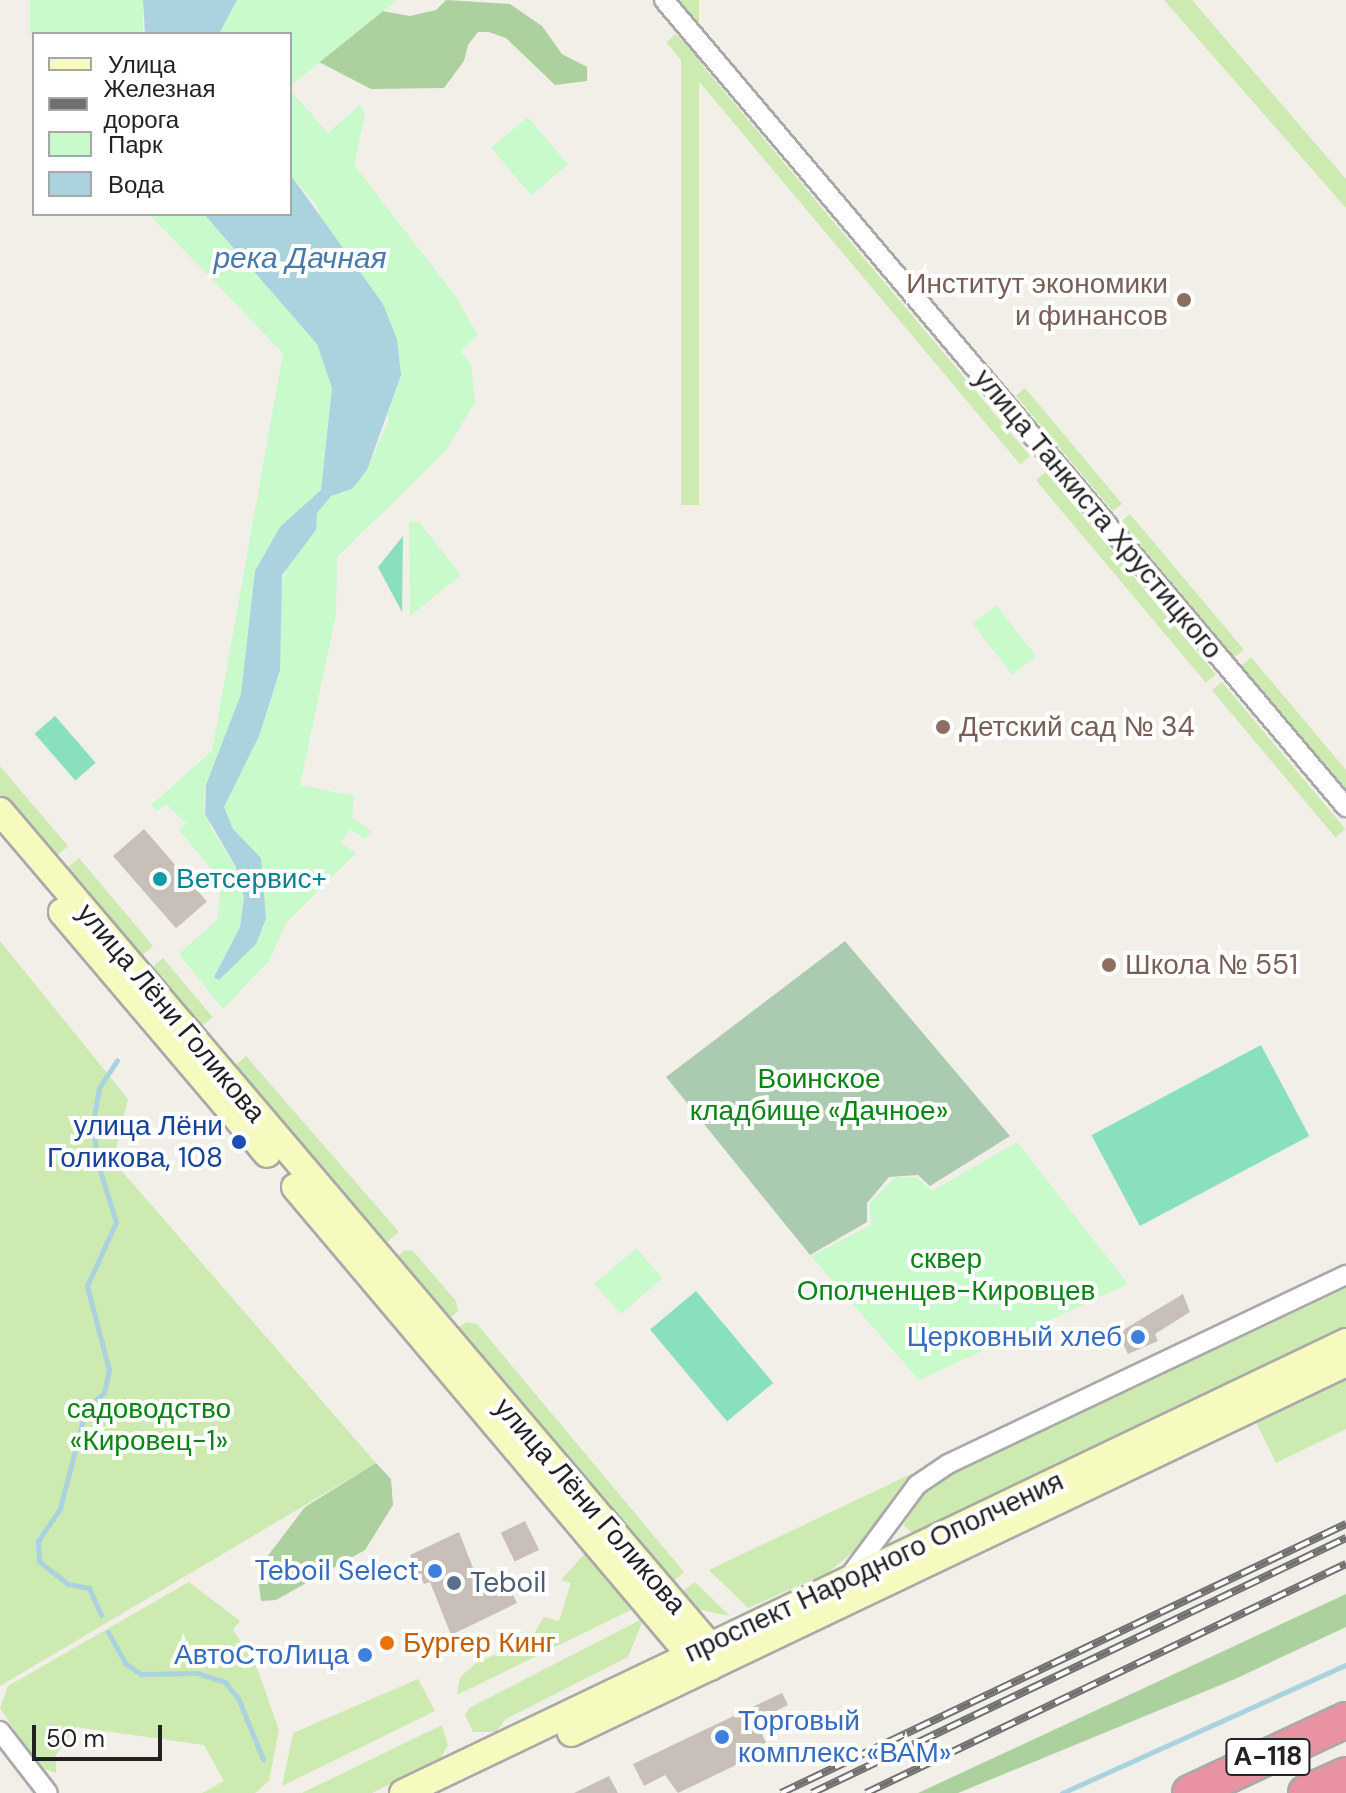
<!DOCTYPE html>
<html>
<head>
<meta charset="utf-8">
<style>
	body { margin:0 }
	#map { position:relative; width:1346px; height:1793px; overflow:hidden; background:#f2efe9; font-family:"DM Sans",sans-serif }
	div>[style] { position:absolute }
	.grass>* { inset:0; background:#cdebb0; transform-origin:0 0 }
	.forest>* { inset:0; background:#add19e }
	.cemetery>* { inset:0; background:#aacbaf }
	.park>* { inset:0; background:#c8facc; transform-origin:0 0 }
	.pitch>* { inset:0; background:#88e0be; transform-origin:0 0 }
	.water>* { inset:0; background:#aad3df }
	.stream>* { height:5px; margin:-2.5px; padding:0 2.5px; transform-origin:2.5px; border-radius:2.5px; background:#aad3df }
	.building>* { inset:0; background:#c7bfb8; transform-origin:0 0 }
	.roads { filter:drop-shadow(2px 0 #a9a9a9) drop-shadow(-2px 0 #a9a9a9) drop-shadow(0 2px #a9a9a9) drop-shadow(0 -2px #a9a9a9) }
	.street>* { height:18px; margin:-9px; padding:0 9px; transform-origin:9px; border-radius:9px; background:#fff }
	.secondary>* { height:26px; margin:-13px; padding:0 13px; transform-origin:13px; border-radius:13px; background:#f7fabf }
	.highway>* { height:34px; margin:-17px; padding:0 17px; transform-origin:17px; border-radius:17px; background:#e892a2 }
	.rail>* { height:8px; margin-top:-4px; transform-origin:0; background:repeating-linear-gradient(90deg,#fff 0 15px,#707070 0 30px); box-sizing:border-box; border-block:2px solid #707070 }
	.dots>* { width:22px; height:22px; translate:-50% -50%; box-sizing:border-box; border:4px solid #fff; border-radius:50% }
	span { translate:-50% -50%; white-space:nowrap; text-align:center; line-height:1.15; -webkit-text-stroke:8px #fff; paint-order:stroke }
	.shield-label span { padding:2px 6px; background:#fff; border:2px solid; border-radius:6px; -webkit-text-stroke-width:0 }
	.shield-label { font-size:26px; color:#222; font-weight:700 }
	.education-label { font-size:28px; color:#785e54 }
	.right { translate:-100% -50%; text-align:right }
	.left { translate:0 -50%; text-align:left }
	.street-label { font-size:28px; color:#222 }
	.culture-label { font-size:28px; color:#0d838f }
	.park-label { font-size:28px; color:#0c8416 }
	.transit-label { font-size:28px; color:#164399 }
	.shop-label { font-size:28px; color:#366cbe }
	.service-label { font-size:28px; color:#4e5e75 }
	.food-label { font-size:28px; color:#c56008 }
	.water-label { font-size:30px; color:#4a7aab; font-style:italic }
	.legend { position:absolute; left:32px; top:32px; width:260px; height:184px; box-sizing:border-box; background:#fff; border:2px solid #a7a7a7; margin:0; padding:10px 14px; list-style:none; font-size:24px; color:#222 }
	.legend li { display:flex; align-items:center; gap:16px; height:40px }
	.legend b { width:40px; border:2px solid #a7a7a7 }
	.scale { position:absolute; left:32px; top:1725px; width:130px; height:36px; box-sizing:border-box; border:4px solid #222; border-top:0; padding-left:10px; font-size:24px; line-height:28px; white-space:nowrap; color:#222; -webkit-text-stroke:6px #fff; paint-order:stroke }
</style>
</head>
<body>
<div id="map">
	<div class="grass">
		<div style="left:681px;top:0;width:18px;height:505px"></div>
		<div style="clip-path:polygon(1164px 0,1192px 0,1346px 179px,1346px 208px)"></div>
		<div style="left:676px;top:34px;width:551px;height:13px;rotate:50deg"></div>
		<div style="left:1025px;top:388px;width:151px;height:12px;rotate:50deg"></div>
		<div style="left:1046px;top:472px;width:264px;height:13px;rotate:50deg"></div>
		<div style="left:1130px;top:514px;width:177px;height:12px;rotate:50deg"></div>
		<div style="clip-path:polygon(1251px 657px,1346px 770px,1346px 789px,1241px 666px)"></div>
		<div style="left:1222px;top:682px;width:192px;height:13px;rotate:50deg"></div>
		<div style="clip-path:polygon(0 766px,68px 846px,54px 858px,0 795px)"></div>
		<div style="left:79px;top:858px;width:115px;height:19px;rotate:50deg"></div>
		<div style="clip-path:polygon(0 941px,128px 1099px,113px 1161px,376px 1463px,0 1686px)"></div>
		<div style="left:163px;top:958px;width:77px;height:19px;rotate:50deg"></div>
		<div style="left:246px;top:1056px;width:233px;height:19px;rotate:49deg"></div>
		<div style="clip-path:polygon(405px 1250px,413px 1251px,456px 1301px,458px 1311px,446px 1321px,394px 1259px)"></div>
		<div style="clip-path:polygon(1346px 1288px,1346px 1333px,915px 1535px,903px 1525px,926px 1490px,950px 1475px)"></div>
		<div style="clip-path:polygon(466px 1322px,477px 1324px,684px 1572px,670px 1584px,624px 1522px,620px 1525px,454px 1331px)"></div>
		<div style="clip-path:polygon(1346px 1374px,1346px 1429px,1276px 1463px,1254px 1418px)"></div>
		<div style="clip-path:polygon(913px 1473px,860px 1546px,829px 1572px,748px 1608px,709px 1570px)"></div>
		<div style="clip-path:polygon(587px 1551px,635px 1608px,457px 1695px,460px 1677px,475px 1664px,532px 1637px,544px 1617px,559px 1621px,571px 1583px,561px 1580px)"></div>
		<div style="clip-path:polygon(189px 1582px,240px 1621px,233px 1630px,257px 1668px,279px 1730px,269px 1781px,255px 1793px,202px 1793px,224px 1781px,204px 1745px,76px 1727px,56px 1755px,56px 1773px,39px 1767px,0 1708px,8px 1686px)"></div>
		<div style="clip-path:polygon(695px 1582px,730px 1616px,691px 1608px,679px 1594px)"></div>
		<div style="clip-path:polygon(644px 1618px,628px 1657px,506px 1719px,496px 1732px,473px 1732px,465px 1715px,469px 1708px)"></div>
		<div style="clip-path:polygon(418px 1679px,435px 1711px,282px 1786px,293px 1733px)"></div>
		<div style="clip-path:polygon(442px 1725px,448px 1745px,441px 1758px,372px 1793px,302px 1793px)"></div>
	</div>
	<div class="forest">
		<div style="clip-path:polygon(446px 0,510px 4px,542px 26px,562px 54px,587px 67px,587px 81px,555px 85px,506px 38px,489px 32px,478px 32px,468px 45px,464px 61px,444px 88px,371px 89px,315px 60px,376px 10px,410px 16px,436px 10px)"></div>
		<div style="clip-path:polygon(376px 1463px,391px 1479px,393px 1505px,365px 1550px,276px 1600px,261px 1601px,257px 1570px,305px 1507px)"></div>
		<div style="clip-path:polygon(1346px 1594px,1346px 1627px,1235px 1679px,958px 1793px,918px 1793px)"></div>
	</div>
	<div class="cemetery">
		<div style="clip-path:polygon(845px 941px,1010px 1136px,930px 1186px,918px 1175px,889px 1177px,867px 1203px,867px 1222px,810px 1255px,666px 1077px)"></div>
	</div>
	<div class="park">
		<div style="left:30px;top:0;width:113px;height:34px"></div>
		<div style="clip-path:polygon(237px 0,397px 0,290px 86px,290px 34px,219px 34px)"></div>
		<div style="clip-path:polygon(evenodd,290px 90px,328px 133px,360px 105px,365px 115px,354px 165px,456px 297px,478px 335px,460px 351px,471px 364px,475px 402px,445px 452px,337px 557px,336px 615px,300px 785px,354px 796px,352px 818px,372px 831px,365px 839px,350px 829px,341px 843px,356px 853px,286px 923px,269px 961px,223px 1009px,179px 954px,218px 919px,220px 880px,179px 830px,186px 823px,166px 804px,157px 811px,151px 805px,212px 751px,283px 353px,149px 214px,204px 214px,317px 344px,332px 388px,321px 490px,343px 494px,367px 470px,389px 419px,317px 206px,290px 174px,290px 90px,311px 503px,316px 530px,288px 565px,279px 591px,280px 670px,259px 736px,224px 807px,233px 829px,261px 858px,264px 928px,219px 980px,214px 976px,240px 927px,244px 898px,236px 867px,212px 830px,203px 805px,206px 785px,241px 694px,255px 571px,280px 527px,311px 503px)"></div>
		<div style="left:528px;top:117px;width:62px;height:48px;rotate:50deg"></div>
		<div style="clip-path:polygon(409px 522px,419px 522px,461px 575px,410px 616px)"></div>
		<div style="left:996px;top:605px;width:65px;height:30px;rotate:52deg"></div>
		<div style="clip-path:polygon(1017px 1142px,1128px 1284px,919px 1380px,811px 1256px,871px 1225px,870px 1203px,895px 1177px,916px 1177px,932px 1191px)"></div>
		<div style="left:636px;top:1248px;width:40px;height:55px;rotate:49deg"></div>
	</div>
	<div class="pitch">
		<div style="clip-path:polygon(403px 536px,402px 612px,378px 567px)"></div>
		<div style="left:55px;top:716px;width:62px;height:27px;rotate:49deg"></div>
		<div style="left:1261px;top:1045px;width:103px;height:192px;rotate:62deg"></div>
		<div style="left:696px;top:1291px;width:120px;height:60px;rotate:50deg"></div>
	</div>
	<div class="water">
		<div style="clip-path:polygon(143px 0,237px 0,219px 34px,145px 34px)"></div>
		<div style="clip-path:polygon(290px 174px,383px 304px,397px 339px,401px 375px,367px 470px,352px 489px,331px 496px,317px 513px,316px 530px,282px 575px,280px 670px,259px 736px,224px 807px,233px 829px,261px 858px,266px 919px,256px 944px,219px 980px,214px 977px,240px 927px,244px 898px,236px 867px,205px 814px,206px 785px,241px 694px,255px 571px,280px 527px,321px 490px,332px 388px,317px 344px,204px 214px,290px 214px)"></div>
	</div>
	<div class="stream">
		<div style="left:101px;top:1615px;width:30px;rotate:-114deg"></div>
		<div style="left:89px;top:1588px;width:21px;rotate:-169deg"></div>
		<div style="left:68px;top:1584px;width:37px;rotate:-142deg"></div>
		<div style="left:39px;top:1561px;width:20px;rotate:-93deg"></div>
		<div style="left:38px;top:1541px;width:40px;rotate:-56deg"></div>
		<div style="left:60px;top:1508px;width:103px;rotate:-75.4deg"></div>
		<div style="left:86px;top:1408px;width:23px;rotate:-40deg"></div>
		<div style="left:104px;top:1393px;width:24px;rotate:-78deg"></div>
		<div style="left:109px;top:1370px;width:87px;rotate:-104.7deg"></div>
		<div style="left:87px;top:1286px;width:70px;rotate:-65.6deg"></div>
		<div style="left:116px;top:1222px;width:64px;rotate:-107.3deg"></div>
		<div style="left:97px;top:1161px;width:39px;rotate:-96deg"></div>
		<div style="left:93px;top:1122px;width:35px;rotate:-80deg"></div>
		<div style="left:99px;top:1088px;width:33px;rotate:-57deg"></div>
		<div style="left:108px;top:1632px;width:37px;rotate:61deg"></div>
		<div style="left:126px;top:1664px;width:18px;rotate:34deg"></div>
		<div style="left:141px;top:1674px;width:56px;rotate:-1deg"></div>
		<div style="left:197px;top:1673px;width:29px;rotate:18deg"></div>
		<div style="left:225px;top:1682px;width:21px;rotate:51deg"></div>
		<div style="left:238px;top:1698px;width:66px;rotate:67.7deg"></div>
		<div style="left:1062px;top:1793px;width:312px;rotate:-24.3deg"></div>
	</div>
	<div class="building">
		<div style="left:144px;top:829px;width:96px;height:41px;rotate:49deg"></div>
		<div style="clip-path:polygon(1183px 1294px,1190px 1312px,1155px 1334px,1158px 1341px,1128px 1354px,1118px 1333px)"></div>
		<div style="left:525px;top:1521px;width:32px;height:27px;rotate:64deg"></div>
		<div style="clip-path:polygon(459px 1532px,482px 1591px,505px 1579px,517px 1603px,451px 1635px,430px 1582px,424px 1584px,410px 1555px)"></div>
		<div style="clip-path:polygon(782px 1693px,788px 1705px,756px 1721px,769px 1749px,678px 1793px,665px 1775px,644px 1786px,633px 1764px)"></div>
		<div style="clip-path:polygon(609px 1776px,618px 1793px,574px 1793px)"></div>
	</div>
	<div class="roads">
		<div class="street">
			<div style="left:664px;top:0;width:1057px;rotate:49.8deg"></div>
			<div style="left:848px;top:1578px;width:116px;rotate:-53.4deg"></div>
			<div style="left:917px;top:1485px;width:37px;rotate:-34deg"></div>
			<div style="left:948px;top:1464px;width:441px;rotate:-25.4deg"></div>
			<div style="left:0;top:1731px;width:78px;rotate:52.3deg"></div>
		</div>
		<div class="secondary">
			<div style="left:0;top:811px;width:1095px;rotate:49.63deg"></div>
			<div style="left:709px;top:1645px;width:22px;rotate:87deg"></div>
			<div style="left:62px;top:912px;width:317px;rotate:49.7deg"></div>
			<div style="left:295px;top:1187px;width:612px;rotate:49.84deg"></div>
			<div style="left:690px;top:1655px;width:23px;rotate:31deg"></div>
			<div style="left:571px;top:1733px;width:859px;rotate:-25.52deg"></div>
			<div style="left:403px;top:1793px;width:1045px;rotate:-25.56deg"></div>
		</div>
		<div class="highway">
			<div style="left:1190px;top:1793px;width:172px;rotate:-25.1deg"></div>
			<div style="left:1306px;top:1793px;width:44px;rotate:-24.2deg"></div>
		</div>
	</div>
	<div class="rail">
		<div style="left:781px;top:1793px;width:626px;rotate:-25.46deg"></div>
		<div style="left:812px;top:1793px;width:592px;rotate:-25.53deg"></div>
		<div style="left:866px;top:1793px;width:532px;rotate:-25.51deg"></div>
	</div>
	<div class="dots">
		<div style="left:1184px;top:300px;background:#8d6e63"></div>
		<div style="left:943px;top:727px;background:#8d6e63"></div>
		<div style="left:160px;top:879px;background:#0f9aa8"></div>
		<div style="left:1109px;top:965px;background:#8d6e63"></div>
		<div style="left:239px;top:1142px;background:#1a4fb4"></div>
		<div style="left:1138px;top:1337px;background:#3f7fe0"></div>
		<div style="left:435px;top:1571px;background:#3f7fe0"></div>
		<div style="left:454px;top:1583px;background:#5c6f8a"></div>
		<div style="left:387px;top:1643px;background:#e8710a"></div>
		<div style="left:365px;top:1655px;background:#3f7fe0"></div>
		<div style="left:722px;top:1737px;background:#3f7fe0"></div>
	</div>
	<div class="shield-label">
		<span style="left:1268px;top:1757px">А-118</span>
	</div>
	<div class="education-label">
		<span class="right" style="left:1168px;top:300px">Институт экономики<br>и финансов</span>
		<span class="left" style="left:959px;top:727px">Детский сад № 34</span>
		<span class="left" style="left:1125px;top:965px">Школа № 551</span>
	</div>
	<div class="street-label">
		<span style="left:1098px;top:514px;rotate:50deg">улица Танкиста Хрустицкого</span>
		<span style="left:171px;top:1013px;rotate:50deg">улица Лёни Голикова</span>
		<span style="left:590px;top:1506px;rotate:49deg">улица Лёни Голикова</span>
		<span style="left:874px;top:1567px;rotate:-25deg">проспект Народного Ополчения</span>
	</div>
	<div class="culture-label">
		<span class="left" style="left:176px;top:879px">Ветсервис+</span>
	</div>
	<div class="park-label">
		<span style="left:819px;top:1095px">Воинское<br>кладбище «Дачное»</span>
		<span style="left:946px;top:1275px">сквер<br>Ополченцев-Кировцев</span>
		<span style="left:149px;top:1425px">садоводство<br>«Кировец-1»</span>
	</div>
	<div class="transit-label">
		<span class="right" style="left:223px;top:1142px">улица Лёни<br>Голикова, 108</span>
	</div>
	<div class="shop-label">
		<span class="right" style="left:1122px;top:1337px">Церковный хлеб</span>
		<span class="right" style="left:419px;top:1571px">Teboil Select</span>
		<span class="right" style="left:349px;top:1655px">АвтоСтоЛица</span>
		<span class="left" style="left:738px;top:1737px">Торговый<br>комплекс «ВАМ»</span>
	</div>
	<div class="service-label">
		<span class="left" style="left:470px;top:1583px">Teboil</span>
	</div>
	<div class="food-label">
		<span class="left" style="left:403px;top:1643px">Бургер Кинг</span>
	</div>
	<div class="water-label">
		<span style="left:300px;top:258px">река Дачная</span>
	</div>
	<ul class="legend">
	<li><b style="height:10px;background:#f7fabf"></b>Улица</li>
	<li><b style="height:10px;background:#707070"></b>Железная дорога</li>
	<li><b style="height:22px;background:#c8facc"></b>Парк</li>
	<li><b style="height:22px;background:#aad3df"></b>Вода</li>
	</ul>
	<div class="scale">50 m</div>
</div>
</body>
</html>
